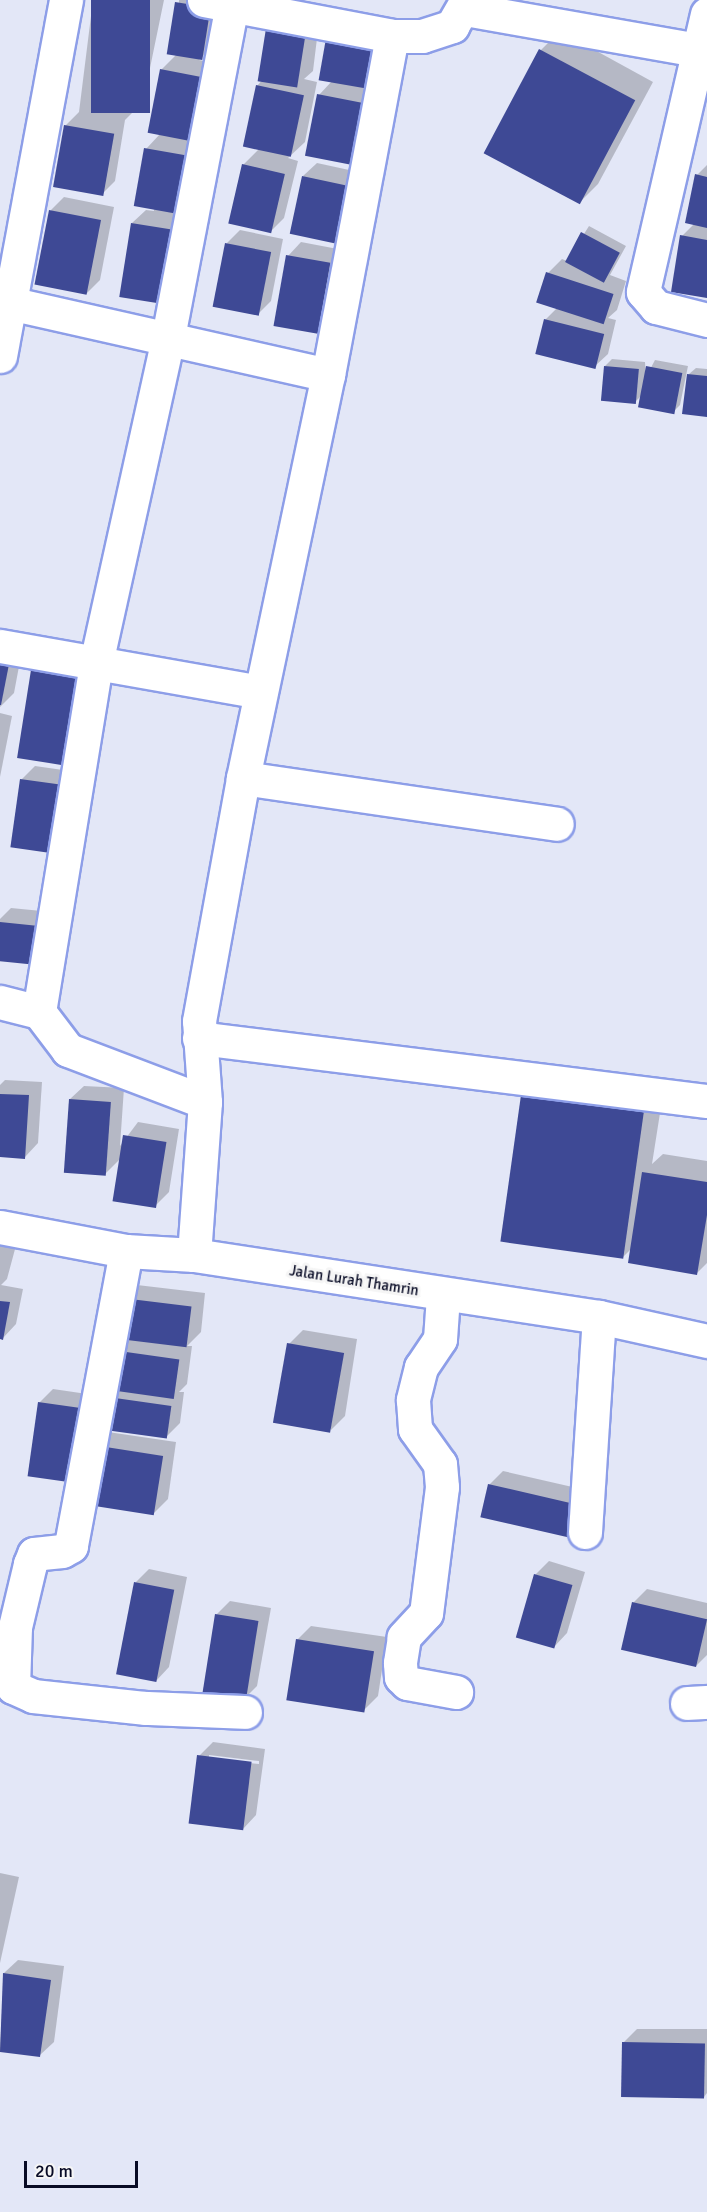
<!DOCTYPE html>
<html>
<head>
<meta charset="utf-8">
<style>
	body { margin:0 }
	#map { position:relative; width:707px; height:2212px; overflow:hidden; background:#e3e7f7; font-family:Signika,sans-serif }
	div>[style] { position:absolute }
	.shadow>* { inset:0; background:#0003 }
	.building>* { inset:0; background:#3e4995; transform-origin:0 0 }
	.roads { filter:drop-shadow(2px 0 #8d9ee8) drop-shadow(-2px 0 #8d9ee8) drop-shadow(0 2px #8d9ee8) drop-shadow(0 -2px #8d9ee8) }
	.minor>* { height:33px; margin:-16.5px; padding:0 16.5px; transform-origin:16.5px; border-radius:16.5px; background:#fff }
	span { translate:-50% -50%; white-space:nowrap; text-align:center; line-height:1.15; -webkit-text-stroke:6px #f5f5f5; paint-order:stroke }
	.street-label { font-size:15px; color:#080b25 }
	.scale { position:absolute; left:24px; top:2161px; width:114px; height:27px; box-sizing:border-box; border:3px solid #080b25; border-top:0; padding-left:8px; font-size:18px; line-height:21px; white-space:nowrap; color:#080b25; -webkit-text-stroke:4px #f5f5f5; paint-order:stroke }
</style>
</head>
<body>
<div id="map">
	<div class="shadow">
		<div style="clip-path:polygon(93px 0,164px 0,143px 102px,125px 120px,115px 181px,102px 194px,65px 126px,79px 112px)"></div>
		<div style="clip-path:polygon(179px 0,222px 0,214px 45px,199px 60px,214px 63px,202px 126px,188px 140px,201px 142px,190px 198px,175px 214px,189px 217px,178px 288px,132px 223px,146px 210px,154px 211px,146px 149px,160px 134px,161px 70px,177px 54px)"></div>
		<div style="clip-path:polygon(320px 14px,313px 71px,304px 79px,317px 82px,305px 142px,288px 158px,298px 161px,284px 218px,270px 232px,243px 165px,259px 149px,257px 86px)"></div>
		<div style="clip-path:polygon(330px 28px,367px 88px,364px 150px,350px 164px,319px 95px,332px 81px)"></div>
		<div style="clip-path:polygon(560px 31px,653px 82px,598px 184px,579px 203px,541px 50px)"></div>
		<div style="clip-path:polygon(317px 163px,363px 173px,351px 229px,303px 176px)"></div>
		<div style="clip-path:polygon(707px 165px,707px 296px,682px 236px,694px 224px,697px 175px)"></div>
		<div style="clip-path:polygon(64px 197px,114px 207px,100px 280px,86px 294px,51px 210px)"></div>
		<div style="clip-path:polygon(589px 226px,626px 246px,610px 275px,626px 281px,617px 310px,608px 318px,616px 320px,608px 354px,594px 367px,545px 320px,557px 308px,548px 273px,562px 259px,567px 261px)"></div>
		<div style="clip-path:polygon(240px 230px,283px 239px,271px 301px,257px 315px,227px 243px)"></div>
		<div style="clip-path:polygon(301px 242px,343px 250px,330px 319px,317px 333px,288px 256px)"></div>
		<div style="clip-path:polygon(612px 359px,645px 362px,646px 377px,655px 360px,688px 366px,680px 405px,673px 412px,642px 395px,635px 402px,605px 366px)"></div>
		<div style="clip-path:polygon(696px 368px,707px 369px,707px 415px,689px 374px)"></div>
		<div style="clip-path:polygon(0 636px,24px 640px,14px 693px,0 707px)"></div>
		<div style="clip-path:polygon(46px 657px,94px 664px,80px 751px,32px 671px)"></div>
		<div style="clip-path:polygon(0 713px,12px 716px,0 777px)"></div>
		<div style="clip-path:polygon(35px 766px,77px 772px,68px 838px,21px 780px)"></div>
		<div style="clip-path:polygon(11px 908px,52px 912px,0 959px,0 919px)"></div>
		<div style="clip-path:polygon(541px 1077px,663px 1094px,652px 1164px,663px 1154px,707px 1161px,707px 1263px,697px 1273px,632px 1248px,622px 1258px,522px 1096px)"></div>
		<div style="clip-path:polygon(5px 1080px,42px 1082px,38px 1143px,25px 1157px,0 1156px,0 1085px)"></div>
		<div style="clip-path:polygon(84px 1086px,124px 1088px,120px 1146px,138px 1122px,179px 1129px,169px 1192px,155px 1206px,120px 1159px,105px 1174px,70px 1099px)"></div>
		<div style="clip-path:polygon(0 1232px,18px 1238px,7px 1279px,1px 1285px,23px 1289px,16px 1324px,3px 1338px,0 1338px)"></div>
		<div style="clip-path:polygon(137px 1285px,205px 1293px,201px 1332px,187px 1346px,192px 1346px,187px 1384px,179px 1392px,184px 1392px,180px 1423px,166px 1437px,105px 1429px,124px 1299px)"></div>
		<div style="clip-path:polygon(303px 1330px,357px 1339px,345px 1416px,331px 1430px,289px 1344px)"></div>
		<div style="clip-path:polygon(53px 1389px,94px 1395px,84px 1466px,39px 1403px)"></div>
		<div style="clip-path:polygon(108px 1432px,176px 1442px,168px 1499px,154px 1513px,87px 1502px)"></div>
		<div style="clip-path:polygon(503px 1471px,590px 1491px,568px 1537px,489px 1485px)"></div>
		<div style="clip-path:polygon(549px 1561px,585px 1572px,567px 1633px,554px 1647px,535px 1575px)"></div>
		<div style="clip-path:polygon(149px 1569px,187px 1577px,169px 1667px,156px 1681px,136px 1582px)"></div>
		<div style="clip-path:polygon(647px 1589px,707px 1603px,707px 1655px,696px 1666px,633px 1603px)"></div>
		<div style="clip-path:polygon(230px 1601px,271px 1608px,257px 1686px,243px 1700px,216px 1615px)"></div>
		<div style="clip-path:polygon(311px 1626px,387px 1637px,378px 1696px,364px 1710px,297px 1640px)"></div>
		<div style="clip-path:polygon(evenodd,213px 1742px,265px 1749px,256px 1815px,243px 1829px,199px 1756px,213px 1742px,209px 1755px,259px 1761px,259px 1764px,209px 1758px,209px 1755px)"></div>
		<div style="clip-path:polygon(0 1873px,19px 1877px,0 1963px)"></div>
		<div style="clip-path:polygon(18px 1960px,64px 1966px,54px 2042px,40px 2055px,0 2050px,4px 1973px)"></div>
		<div style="clip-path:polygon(637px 2029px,707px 2029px,707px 2093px,704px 2097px,623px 2043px)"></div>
	</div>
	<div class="building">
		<div style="left:91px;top:0;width:59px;height:113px"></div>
		<div style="left:175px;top:2px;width:36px;height:53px;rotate:9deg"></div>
		<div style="left:267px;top:22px;width:40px;height:60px;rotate:9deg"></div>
		<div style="left:328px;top:27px;width:50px;height:54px;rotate:10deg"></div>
		<div style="left:539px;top:49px;width:109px;height:118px;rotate:28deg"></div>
		<div style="left:160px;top:69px;width:42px;height:65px;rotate:11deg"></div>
		<div style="left:256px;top:85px;width:49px;height:63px;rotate:12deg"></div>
		<div style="left:317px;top:94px;width:47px;height:63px;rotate:11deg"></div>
		<div style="left:64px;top:125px;width:51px;height:63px;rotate:10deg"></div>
		<div style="left:144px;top:148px;width:45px;height:59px;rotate:10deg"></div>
		<div style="left:242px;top:164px;width:44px;height:61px;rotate:13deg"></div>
		<div style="clip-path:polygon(695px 174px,707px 177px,707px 228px,685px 223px)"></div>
		<div style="left:302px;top:176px;width:49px;height:59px;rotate:12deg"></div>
		<div style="left:49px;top:210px;width:53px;height:76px;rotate:11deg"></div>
		<div style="left:131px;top:223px;width:46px;height:75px;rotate:9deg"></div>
		<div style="left:581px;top:232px;width:44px;height:34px;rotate:28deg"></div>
		<div style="clip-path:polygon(680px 235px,707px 240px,707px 298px,671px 292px)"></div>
		<div style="left:225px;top:243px;width:47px;height:65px;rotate:11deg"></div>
		<div style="left:286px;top:255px;width:45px;height:72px;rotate:10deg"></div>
		<div style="left:546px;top:272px;width:71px;height:32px;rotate:18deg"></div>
		<div style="left:544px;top:319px;width:62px;height:36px;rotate:14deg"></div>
		<div style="left:604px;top:366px;width:35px;height:35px;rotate:5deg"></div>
		<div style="left:646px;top:366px;width:37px;height:42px;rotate:11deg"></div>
		<div style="clip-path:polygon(687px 374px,707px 376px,707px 417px,682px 414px)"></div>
		<div style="clip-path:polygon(0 652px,11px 654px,1px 705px,0 705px)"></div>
		<div style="left:31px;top:670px;width:51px;height:89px;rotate:9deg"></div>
		<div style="left:20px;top:779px;width:44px;height:69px;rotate:8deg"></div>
		<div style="left:0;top:922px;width:39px;height:39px;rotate:6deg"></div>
		<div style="clip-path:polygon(0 1094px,29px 1095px,25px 1159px,0 1157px)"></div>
		<div style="left:521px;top:1095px;width:124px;height:148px;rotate:8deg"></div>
		<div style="left:69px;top:1099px;width:42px;height:74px;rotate:4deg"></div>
		<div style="left:123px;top:1135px;width:44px;height:67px;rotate:9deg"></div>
		<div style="clip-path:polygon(642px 1172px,707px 1182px,707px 1215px,697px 1275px,628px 1263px)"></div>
		<div style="left:122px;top:1298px;width:70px;height:41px;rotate:7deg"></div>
		<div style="clip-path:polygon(0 1301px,10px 1302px,3px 1340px,0 1339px)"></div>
		<div style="left:287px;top:1343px;width:58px;height:81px;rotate:10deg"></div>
		<div style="left:112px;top:1350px;width:68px;height:40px;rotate:8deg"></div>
		<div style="left:108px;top:1397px;width:64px;height:33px;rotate:8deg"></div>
		<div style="left:38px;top:1402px;width:43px;height:75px;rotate:8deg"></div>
		<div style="left:93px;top:1445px;width:71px;height:60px;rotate:9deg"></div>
		<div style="left:488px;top:1484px;width:91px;height:34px;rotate:13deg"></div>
		<div style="left:534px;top:1574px;width:40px;height:66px;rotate:16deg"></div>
		<div style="left:134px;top:1582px;width:41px;height:94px;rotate:11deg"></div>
		<div style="left:632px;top:1602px;width:77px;height:49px;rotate:13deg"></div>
		<div style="left:215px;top:1614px;width:44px;height:81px;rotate:9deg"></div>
		<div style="left:296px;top:1639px;width:79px;height:62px;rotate:9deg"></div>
		<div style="left:197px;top:1755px;width:55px;height:69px;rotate:7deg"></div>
		<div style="clip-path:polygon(3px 1973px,51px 1980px,40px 2057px,0 2052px)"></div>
		<div style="left:622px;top:2042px;width:83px;height:55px;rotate:1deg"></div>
	</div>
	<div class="roads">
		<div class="minor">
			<div style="left:204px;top:0;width:191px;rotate:10.8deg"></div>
			<div style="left:392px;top:36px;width:30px"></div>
			<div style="left:422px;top:36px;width:32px;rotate:-18deg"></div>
			<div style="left:452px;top:26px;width:30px;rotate:-60deg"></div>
			<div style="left:465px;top:9px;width:237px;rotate:10deg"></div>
			<div style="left:707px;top:14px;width:285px;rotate:103deg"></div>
			<div style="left:643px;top:292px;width:20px;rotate:49deg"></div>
			<div style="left:656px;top:307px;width:53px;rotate:14.3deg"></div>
			<div style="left:0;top:301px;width:336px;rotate:12.7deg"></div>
			<div style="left:0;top:356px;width:362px;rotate:-79.5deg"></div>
			<div style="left:0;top:646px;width:264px;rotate:10deg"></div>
			<div style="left:243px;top:778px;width:317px;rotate:8.3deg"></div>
			<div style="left:0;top:1002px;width:40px;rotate:14.4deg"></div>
			<div style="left:199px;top:1038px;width:512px;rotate:7.07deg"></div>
			<div style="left:205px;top:1102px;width:147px;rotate:-159.2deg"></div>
			<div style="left:68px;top:1050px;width:48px;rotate:-127.3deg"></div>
			<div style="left:39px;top:1012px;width:354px;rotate:-80.7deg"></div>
			<div style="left:96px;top:663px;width:334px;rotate:-77.5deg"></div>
			<div style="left:168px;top:337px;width:337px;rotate:-79.1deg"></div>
			<div style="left:0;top:1227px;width:128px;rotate:10.8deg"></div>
			<div style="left:126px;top:1251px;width:68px;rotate:3.4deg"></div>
			<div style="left:194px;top:1255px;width:410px;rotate:8.7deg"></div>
			<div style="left:599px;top:1317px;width:111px;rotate:12.5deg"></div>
			<div style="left:126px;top:1251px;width:300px;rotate:100.6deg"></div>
			<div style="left:71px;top:1546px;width:10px;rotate:151deg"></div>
			<div style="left:62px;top:1551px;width:28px;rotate:174deg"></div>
			<div style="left:34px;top:1554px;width:11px;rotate:112deg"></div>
			<div style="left:30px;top:1564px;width:65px;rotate:103.4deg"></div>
			<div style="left:15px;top:1627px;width:60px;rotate:91.9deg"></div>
			<div style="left:13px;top:1687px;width:22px;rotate:24deg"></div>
			<div style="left:33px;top:1696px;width:114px;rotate:6.1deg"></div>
			<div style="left:146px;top:1708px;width:99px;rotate:2.3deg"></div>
			<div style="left:194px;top:1255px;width:153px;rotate:-85.9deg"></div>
			<div style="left:205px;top:1102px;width:81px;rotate:-94.2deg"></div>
			<div style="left:199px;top:1021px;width:247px;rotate:-79.7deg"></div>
			<div style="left:243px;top:778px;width:412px;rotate:-78.1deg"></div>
			<div style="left:328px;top:375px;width:345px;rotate:-79.3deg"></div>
			<div style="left:443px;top:1296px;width:43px;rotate:94deg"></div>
			<div style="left:440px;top:1339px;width:34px;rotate:124deg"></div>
			<div style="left:421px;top:1367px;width:34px;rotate:104deg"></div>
			<div style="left:413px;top:1400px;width:29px;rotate:86deg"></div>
			<div style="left:415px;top:1429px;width:43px;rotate:54.5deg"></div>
			<div style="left:440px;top:1464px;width:23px;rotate:85deg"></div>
			<div style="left:442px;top:1487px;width:127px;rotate:97.2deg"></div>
			<div style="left:426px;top:1613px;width:33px;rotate:133deg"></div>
			<div style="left:404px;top:1637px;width:26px;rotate:99deg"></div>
			<div style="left:400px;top:1663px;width:14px;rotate:86deg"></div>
			<div style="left:401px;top:1677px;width:8px;rotate:45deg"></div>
			<div style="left:407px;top:1683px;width:50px;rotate:10.4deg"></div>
			<div style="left:585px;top:1532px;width:215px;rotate:-86.3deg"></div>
			<div style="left:687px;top:1703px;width:20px;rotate:-3deg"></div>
		</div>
	</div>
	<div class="street-label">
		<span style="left:354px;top:1281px;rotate:9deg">Jalan Lurah Thamrin</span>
	</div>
	<div class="scale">20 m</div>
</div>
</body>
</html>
